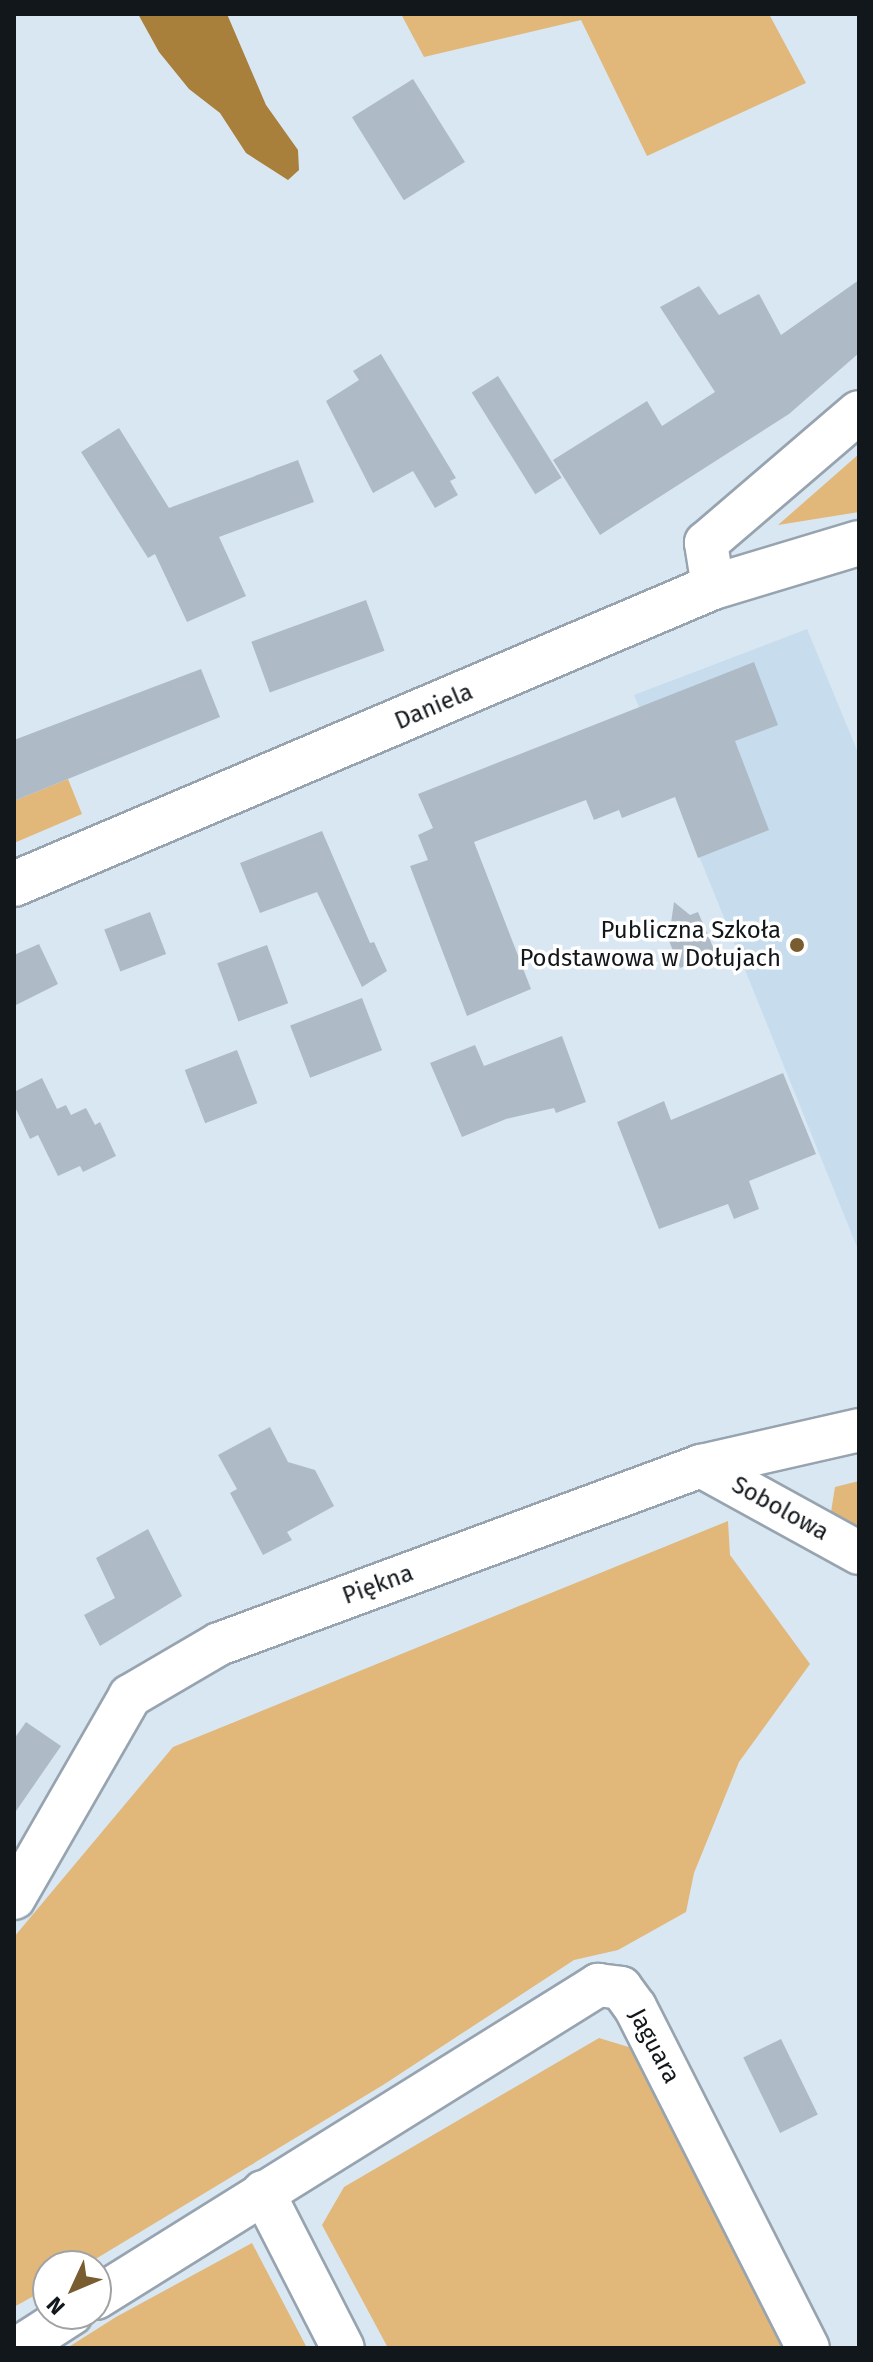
<!DOCTYPE html>
<html>
<head>
<meta charset="utf-8">
<style>
	body { margin:0 }
	#map { position:relative; width:873px; height:2362px; overflow:hidden; background:#d9e7f3; font-family:"Fira Sans",sans-serif }
	div>[style] { position:absolute }
	.built>* { inset:0; background:#c7dced }
	.green>* { inset:0; background:#e1b77a }
	.water>* { inset:0; background:#a87f3b }
	.building>* { inset:0; background:#aebbc7; transform-origin:0 0 }
	.roads { filter:drop-shadow(2px 0 #97a4af) drop-shadow(-2px 0 #97a4af) drop-shadow(0 2px #97a4af) drop-shadow(0 -2px #97a4af) }
	.minor>* { height:42px; margin:-21px; padding:0 21px; transform-origin:21px; border-radius:21px; background:#fff }
	.tertiary>* { height:44px; margin:-22px; padding:0 22px; transform-origin:22px; border-radius:22px; background:#fff }
	.dots>* { width:22px; height:22px; translate:-50% -50%; box-sizing:border-box; border:4px solid #fff; border-radius:50% }
	span { translate:-50% -50%; white-space:nowrap; text-align:center; line-height:1.15; -webkit-text-stroke:7px #fff; paint-order:stroke }
	.street-label { font-size:24px; color:#12171b }
	.poi-label { font-size:24px; color:#12171b }
	.right { translate:-100% -50%; text-align:right }
	.frame { position:absolute; inset:0; border:16px solid #12171b; pointer-events:none }
	.north { position:absolute; left:32px; top:2250px; width:80px; height:80px; box-sizing:border-box; background:#fff; border:2px solid #a0a2a4; border-radius:50%; rotate:226deg; font-size:22px; font-weight:700; line-height:32px; text-align:center; color:#12171b }
	.north::after { content:''; display:block; margin:auto; width:28px; height:36px; background:#795d30; clip-path:polygon(50% 0,100% 100%,50% 72%,0 100%) }
</style>
</head>
<body>
<div id="map">
	<div class="built">
		<div style="clip-path:polygon(807px 629px,859px 755px,859px 1252px,634px 695px)"></div>
	</div>
	<div class="green">
		<div style="clip-path:polygon(401px 14px,769px 14px,806px 83px,647px 156px,581px 20px,424px 57px)"></div>
		<div style="clip-path:polygon(859px 454px,859px 512px,778px 525px)"></div>
		<div style="clip-path:polygon(68px 779px,82px 814px,14px 843px,14px 801px)"></div>
		<div style="clip-path:polygon(859px 1481px,859px 1529px,831px 1512px,835px 1487px)"></div>
		<div style="clip-path:polygon(728px 1521px,730px 1555px,810px 1664px,739px 1762px,694px 1873px,686px 1912px,618px 1950px,574px 1960px,383px 2085px,84px 2266px,48px 2266px,48px 2288px,14px 2307px,14px 1937px,173px 1747px)"></div>
		<div style="clip-path:polygon(599px 2038px,632px 2048px,782px 2340px,779px 2348px,388px 2348px,322px 2225px,344px 2187px)"></div>
		<div style="clip-path:polygon(252px 2243px,307px 2348px,67px 2348px,116px 2317px)"></div>
	</div>
	<div class="water">
		<div style="clip-path:polygon(138px 14px,227px 14px,266px 105px,298px 150px,299px 170px,288px 180px,246px 153px,220px 113px,189px 89px,159px 52px)"></div>
	</div>
	<div class="building">
		<div style="left:413px;top:79px;width:98px;height:72px;rotate:58deg"></div>
		<div style="clip-path:polygon(859px 280px,859px 353px,789px 414px,600px 535px,553px 460px,647px 401px,662px 426px,715px 392px,660px 307px,699px 286px,719px 315px,759px 294px,781px 335px)"></div>
		<div style="clip-path:polygon(381px 354px,456px 478px,450px 481px,458px 495px,435px 508px,413px 471px,373px 493px,326px 401px,359px 380px,353px 371px)"></div>
		<div style="left:498px;top:376px;width:120px;height:31px;rotate:58deg"></div>
		<div style="clip-path:polygon(119px 428px,169px 508px,298px 460px,314px 502px,219px 537px,246px 596px,187px 622px,155px 554px,148px 558px,81px 452px)"></div>
		<div style="left:366px;top:600px;width:54px;height:122px;rotate:70deg"></div>
		<div style="clip-path:polygon(754px 662px,778px 725px,735px 741px,769px 830px,698px 858px,675px 797px,622px 818px,619px 810px,594px 820px,586px 800px,474px 842px,531px 989px,467px 1016px,410px 866px,428px 860px,418px 835px,433px 828px,418px 794px)"></div>
		<div style="clip-path:polygon(201px 669px,220px 717px,14px 801px,14px 740px)"></div>
		<div style="clip-path:polygon(322px 831px,370px 943px,374px 942px,387px 971px,362px 987px,317px 892px,260px 913px,240px 863px)"></div>
		<div style="clip-path:polygon(674px 902px,690px 915px,698px 912px,716px 954px,680px 968px,663px 926px,671px 923px)"></div>
		<div style="left:150px;top:912px;width:45px;height:49px;rotate:69deg"></div>
		<div style="clip-path:polygon(39px 944px,58px 984px,14px 1006px,14px 955px)"></div>
		<div style="left:267px;top:945px;width:62px;height:53px;rotate:70deg"></div>
		<div style="left:362px;top:998px;width:56px;height:77px;rotate:69deg"></div>
		<div style="clip-path:polygon(562px 1036px,586px 1102px,556px 1113px,554px 1108px,506px 1119px,462px 1137px,430px 1063px,475px 1045px,484px 1066px)"></div>
		<div style="left:237px;top:1050px;width:57px;height:56px;rotate:69deg"></div>
		<div style="clip-path:polygon(783px 1073px,816px 1154px,749px 1181px,759px 1209px,734px 1219px,728px 1204px,659px 1229px,617px 1122px,664px 1101px,671px 1120px)"></div>
		<div style="clip-path:polygon(42px 1078px,57px 1109px,66px 1105px,71px 1115px,86px 1108px,95px 1125px,100px 1122px,116px 1156px,83px 1172px,80px 1166px,58px 1176px,38px 1135px,30px 1139px,14px 1105px,14px 1092px)"></div>
		<div style="clip-path:polygon(270px 1427px,288px 1462px,315px 1470px,334px 1506px,287px 1532px,292px 1540px,263px 1555px,230px 1493px,237px 1489px,218px 1455px)"></div>
		<div style="clip-path:polygon(148px 1529px,182px 1596px,100px 1646px,84px 1615px,115px 1598px,96px 1558px)"></div>
		<div style="clip-path:polygon(26px 1722px,61px 1746px,14px 1814px,14px 1739px)"></div>
		<div style="left:781px;top:2039px;width:84px;height:42px;rotate:64deg"></div>
	</div>
	<div class="roads">
		<div class="minor">
			<div style="left:713px;top:587px;width:45px;rotate:-99deg"></div>
			<div style="left:706px;top:543px;width:201px;rotate:-40.6deg"></div>
			<div style="left:701px;top:1466px;width:180px;rotate:28.8deg"></div>
			<div style="left:14px;top:1898px;width:233px;rotate:-60.1deg"></div>
			<div style="left:130px;top:1696px;width:103px;rotate:-30.3deg"></div>
			<div style="left:219px;top:1644px;width:514px;rotate:-20.27deg"></div>
			<div style="left:701px;top:1466px;width:162px;rotate:-12.8deg"></div>
			<div style="left:263px;top:2192px;width:175px;rotate:62.9deg"></div>
			<div style="left:96px;top:2298px;width:592px;rotate:-31.94deg"></div>
			<div style="left:598px;top:1985px;width:23px;rotate:7deg"></div>
			<div style="left:621px;top:1988px;width:24px;rotate:54deg"></div>
			<div style="left:635px;top:2007px;width:382px;rotate:63.1deg"></div>
			<div style="left:18px;top:2348px;width:63px;rotate:-32.7deg"></div>
		</div>
		<div class="tertiary">
			<div style="left:14px;top:884px;width:759px;rotate:-23.02deg"></div>
			<div style="left:713px;top:587px;width:152px;rotate:-16.8deg"></div>
		</div>
	</div>
	<div class="dots">
		<div style="left:797px;top:945px;background:#795d30"></div>
	</div>
	<div class="street-label">
		<span style="left:434px;top:707px;rotate:-23deg">Daniela</span>
		<span style="left:780px;top:1509px;rotate:29deg">Sobolowa</span>
		<span style="left:378px;top:1585px;rotate:-20deg">Piękna</span>
		<span style="left:654px;top:2046px;rotate:62deg">Jaguara</span>
	</div>
	<div class="poi-label">
		<span class="right" style="left:781px;top:945px">Publiczna Szkoła<br>Podstawowa w Dołujach</span>
	</div>
	<div class="frame"></div>
	<div class="north">N</div>
</div>
</body>
</html>
